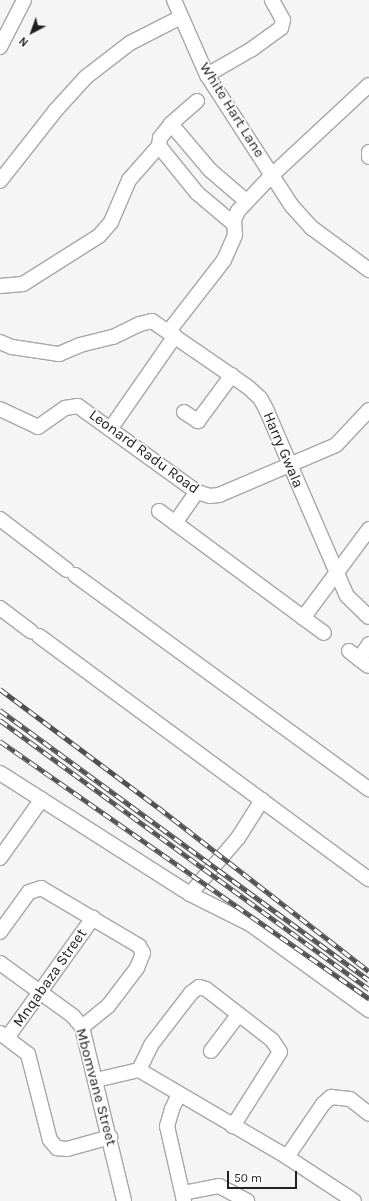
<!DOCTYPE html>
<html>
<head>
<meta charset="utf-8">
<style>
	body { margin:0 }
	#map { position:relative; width:369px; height:1201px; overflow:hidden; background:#f5f5f6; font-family:Karla,sans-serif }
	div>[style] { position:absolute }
	.roads { filter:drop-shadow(1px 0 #a7a7a8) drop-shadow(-1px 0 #a7a7a8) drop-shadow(0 1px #a7a7a8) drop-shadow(0 -1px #a7a7a8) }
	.minor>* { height:14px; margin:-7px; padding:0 7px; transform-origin:7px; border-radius:7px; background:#fff }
	.rail>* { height:4.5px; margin-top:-2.25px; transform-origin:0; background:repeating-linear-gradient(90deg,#fff 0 9px,#505051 0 18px); box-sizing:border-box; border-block:1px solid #505051 }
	span { translate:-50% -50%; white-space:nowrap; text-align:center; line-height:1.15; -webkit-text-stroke:3px #fff; paint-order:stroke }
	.street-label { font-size:15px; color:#212121 }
	.north { position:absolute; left:12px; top:12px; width:40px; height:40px; -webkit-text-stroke:3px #fff; paint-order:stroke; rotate:221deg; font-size:11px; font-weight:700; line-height:16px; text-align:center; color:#212121 }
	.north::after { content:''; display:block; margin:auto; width:14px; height:18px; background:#212121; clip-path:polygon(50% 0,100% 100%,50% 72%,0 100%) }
	.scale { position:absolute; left:227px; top:1171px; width:70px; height:18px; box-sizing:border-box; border:2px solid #212121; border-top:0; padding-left:5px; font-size:12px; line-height:14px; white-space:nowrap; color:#212121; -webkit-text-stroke:3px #fff; paint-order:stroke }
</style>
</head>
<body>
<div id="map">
	<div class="roads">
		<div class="minor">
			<div style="left:174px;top:0;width:82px;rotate:66.3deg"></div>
			<div style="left:207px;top:75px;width:155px;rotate:57.1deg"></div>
			<div style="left:291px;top:205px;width:31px;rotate:48deg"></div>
			<div style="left:312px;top:228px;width:71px;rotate:36.4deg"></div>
			<div style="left:0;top:47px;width:53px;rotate:-62.9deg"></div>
			<div style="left:207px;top:75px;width:52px;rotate:-30deg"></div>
			<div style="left:252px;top:49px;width:36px;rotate:-36deg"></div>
			<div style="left:281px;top:28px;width:8px;rotate:-76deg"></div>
			<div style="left:283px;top:20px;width:23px;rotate:-119deg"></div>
			<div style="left:197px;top:101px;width:35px;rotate:139deg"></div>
			<div style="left:171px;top:124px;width:18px;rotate:128deg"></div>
			<div style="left:160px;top:138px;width:8px;rotate:97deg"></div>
			<div style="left:159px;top:146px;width:60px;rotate:51deg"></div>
			<div style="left:197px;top:193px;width:48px;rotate:40deg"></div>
			<div style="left:171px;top:124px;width:60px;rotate:49.7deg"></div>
			<div style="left:210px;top:170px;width:48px;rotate:40.7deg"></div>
			<div style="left:369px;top:152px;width:5px;rotate:90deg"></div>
			<div style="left:0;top:181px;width:89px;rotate:-51.8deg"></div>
			<div style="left:55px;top:111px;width:46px;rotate:-47.6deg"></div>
			<div style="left:86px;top:77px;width:56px;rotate:-37.7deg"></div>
			<div style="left:130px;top:43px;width:57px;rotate:-27deg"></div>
			<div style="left:0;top:286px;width:23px;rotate:-5deg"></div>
			<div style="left:23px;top:284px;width:90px;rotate:-32.3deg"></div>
			<div style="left:99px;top:236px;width:18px;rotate:-49deg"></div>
			<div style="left:111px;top:222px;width:46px;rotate:-66.8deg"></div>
			<div style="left:129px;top:180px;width:45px;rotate:-48.6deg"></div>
			<div style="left:169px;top:331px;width:90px;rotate:-52.2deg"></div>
			<div style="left:224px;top:260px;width:27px;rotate:-66deg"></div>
			<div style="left:235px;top:235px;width:15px;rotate:-94deg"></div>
			<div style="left:234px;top:220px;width:10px;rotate:-66deg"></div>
			<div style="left:238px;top:211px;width:50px;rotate:-46.6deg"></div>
			<div style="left:272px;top:175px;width:132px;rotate:-42.9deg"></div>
			<div style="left:0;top:342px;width:13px;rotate:23deg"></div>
			<div style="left:12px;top:347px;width:48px;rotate:8.5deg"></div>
			<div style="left:59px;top:354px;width:23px;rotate:-23deg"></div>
			<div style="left:80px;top:345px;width:34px;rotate:-14deg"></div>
			<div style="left:113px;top:337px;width:30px;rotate:-26deg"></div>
			<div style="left:140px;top:324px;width:12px;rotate:-14deg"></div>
			<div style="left:152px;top:321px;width:116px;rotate:34.5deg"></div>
			<div style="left:248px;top:387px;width:16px;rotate:43deg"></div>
			<div style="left:260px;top:398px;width:13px;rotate:61deg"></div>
			<div style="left:266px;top:409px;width:204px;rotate:66.6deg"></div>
			<div style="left:347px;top:596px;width:30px;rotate:44deg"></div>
			<div style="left:0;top:409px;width:42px;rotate:25.3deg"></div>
			<div style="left:38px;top:427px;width:33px;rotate:-35deg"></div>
			<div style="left:65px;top:408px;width:13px;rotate:-9deg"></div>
			<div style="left:78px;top:406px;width:147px;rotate:35.9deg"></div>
			<div style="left:197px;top:492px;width:14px;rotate:17deg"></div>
			<div style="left:210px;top:496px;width:9px;rotate:-6deg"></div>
			<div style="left:219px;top:495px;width:127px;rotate:-23.1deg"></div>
			<div style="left:336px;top:445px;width:48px;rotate:-46.7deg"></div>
			<div style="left:184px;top:412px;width:17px;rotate:33deg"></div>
			<div style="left:198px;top:421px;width:57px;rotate:-53.5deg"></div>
			<div style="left:111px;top:428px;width:112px;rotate:-55.2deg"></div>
			<div style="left:159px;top:511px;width:205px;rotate:36.5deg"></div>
			<div style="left:0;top:519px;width:84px;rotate:37.3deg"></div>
			<div style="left:175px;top:523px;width:38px;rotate:-55deg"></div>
			<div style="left:75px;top:575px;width:364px;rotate:36.1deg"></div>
			<div style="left:0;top:608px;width:39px;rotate:37deg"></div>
			<div style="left:303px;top:618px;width:111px;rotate:-53.4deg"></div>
			<div style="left:39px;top:636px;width:410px;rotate:36.4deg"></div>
			<div style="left:349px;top:651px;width:24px;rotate:38deg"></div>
			<div style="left:359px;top:659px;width:18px;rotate:-56deg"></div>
			<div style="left:0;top:773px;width:225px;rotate:32.5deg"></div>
			<div style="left:190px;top:894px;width:67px;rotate:26.6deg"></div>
			<div style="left:250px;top:924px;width:147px;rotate:35.9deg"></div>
			<div style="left:0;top:858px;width:72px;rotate:-54.6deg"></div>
			<div style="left:190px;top:894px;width:74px;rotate:-49.4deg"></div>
			<div style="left:238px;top:838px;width:45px;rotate:-57.7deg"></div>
			<div style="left:0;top:932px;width:49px;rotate:-54.1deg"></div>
			<div style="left:29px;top:892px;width:13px;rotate:-18deg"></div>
			<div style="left:41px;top:888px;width:114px;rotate:30.6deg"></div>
			<div style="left:139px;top:946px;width:8px;rotate:60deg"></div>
			<div style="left:143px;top:953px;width:16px;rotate:112deg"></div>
			<div style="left:137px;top:968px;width:48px;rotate:127.3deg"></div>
			<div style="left:108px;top:1006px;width:33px;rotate:141deg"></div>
			<div style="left:0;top:963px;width:90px;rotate:36deg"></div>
			<div style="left:73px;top:1016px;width:14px;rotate:51deg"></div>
			<div style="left:82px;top:1027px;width:179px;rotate:76.4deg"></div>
			<div style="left:0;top:1033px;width:35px;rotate:37deg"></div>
			<div style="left:28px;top:1054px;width:89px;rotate:75.7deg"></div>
			<div style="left:50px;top:1140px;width:11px;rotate:49deg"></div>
			<div style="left:57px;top:1148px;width:10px;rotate:6deg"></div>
			<div style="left:67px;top:1149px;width:45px;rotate:-15.6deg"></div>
			<div style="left:7px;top:1038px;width:148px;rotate:-54.4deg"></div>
			<div style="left:211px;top:1051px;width:46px;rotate:-52.9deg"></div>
			<div style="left:139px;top:1070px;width:28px;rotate:-64deg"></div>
			<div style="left:151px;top:1045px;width:66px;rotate:-52.4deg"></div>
			<div style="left:191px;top:993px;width:10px;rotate:-37deg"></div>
			<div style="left:199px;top:987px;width:7px;rotate:16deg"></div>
			<div style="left:206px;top:989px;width:83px;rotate:37.7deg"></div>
			<div style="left:272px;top:1040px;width:14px;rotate:56deg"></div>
			<div style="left:280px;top:1052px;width:88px;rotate:122.4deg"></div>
			<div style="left:96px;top:1080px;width:44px;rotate:-13.1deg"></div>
			<div style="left:139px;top:1070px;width:172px;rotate:30.4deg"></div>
			<div style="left:287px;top:1157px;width:80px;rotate:33.3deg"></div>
			<div style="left:179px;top:1094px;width:17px;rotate:115deg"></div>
			<div style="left:172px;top:1109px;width:18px;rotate:106deg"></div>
			<div style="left:167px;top:1126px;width:77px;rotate:77.2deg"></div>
			<div style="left:287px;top:1157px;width:64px;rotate:-55.8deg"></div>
			<div style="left:323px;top:1104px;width:11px;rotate:-41deg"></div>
			<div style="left:331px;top:1097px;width:19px;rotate:6deg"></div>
			<div style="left:350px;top:1099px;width:24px;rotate:38deg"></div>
			<div style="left:183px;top:1193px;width:37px;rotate:-11deg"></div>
			<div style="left:219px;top:1186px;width:32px;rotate:28deg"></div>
		</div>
	</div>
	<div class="rail">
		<div style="left:0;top:689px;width:197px;rotate:36.8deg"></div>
		<div style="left:158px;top:807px;width:267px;rotate:37.9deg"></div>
		<div style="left:0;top:710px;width:457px;rotate:36.2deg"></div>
		<div style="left:0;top:720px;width:457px;rotate:36.1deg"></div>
		<div style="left:0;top:741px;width:450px;rotate:34.9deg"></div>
	</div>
	<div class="street-label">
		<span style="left:232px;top:110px;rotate:58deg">White Hart Lane</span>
		<span style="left:283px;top:450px;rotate:67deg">Harry Gwala</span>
		<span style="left:144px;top:452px;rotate:36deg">Leonard Radu Road</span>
		<span style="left:50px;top:978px;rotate:-55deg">Mnqabaza Street</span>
		<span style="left:96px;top:1087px;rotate:75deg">Mbomvane Street</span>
	</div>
	<div class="north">N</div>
	<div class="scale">50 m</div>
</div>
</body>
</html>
